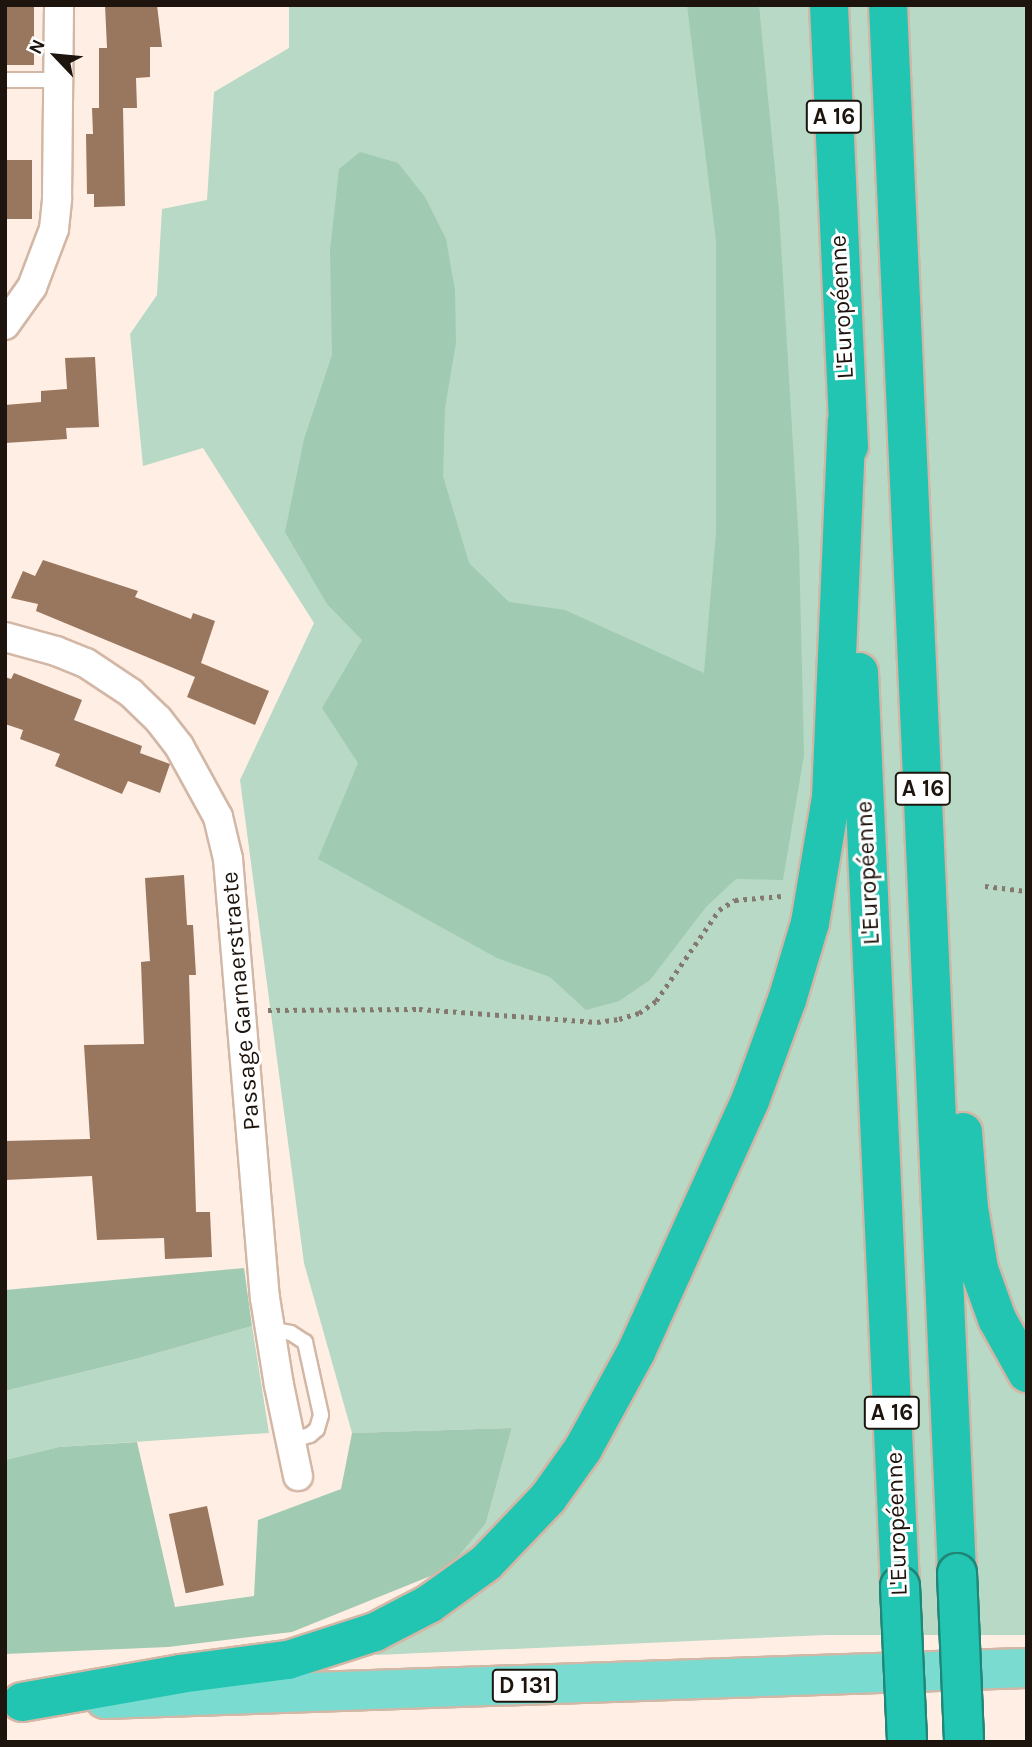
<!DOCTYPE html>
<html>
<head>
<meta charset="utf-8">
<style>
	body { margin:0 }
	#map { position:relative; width:1032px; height:1747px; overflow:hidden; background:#ffeee3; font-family:Karla,sans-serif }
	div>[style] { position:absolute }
	.green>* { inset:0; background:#b7d9c5 }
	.forest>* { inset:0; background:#a1cab2 }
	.building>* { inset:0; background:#99765e; transform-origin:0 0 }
	.path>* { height:4.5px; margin-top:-2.25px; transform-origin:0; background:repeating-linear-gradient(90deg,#84786f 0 3.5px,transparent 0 8.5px) }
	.roads { filter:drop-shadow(2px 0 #d2b7a6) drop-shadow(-2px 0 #d2b7a6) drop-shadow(0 2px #d2b7a6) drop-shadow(0 -2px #d2b7a6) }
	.lane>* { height:14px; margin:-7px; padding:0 7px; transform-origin:7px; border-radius:7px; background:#fff }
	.street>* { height:28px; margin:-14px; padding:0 14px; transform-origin:14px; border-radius:14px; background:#fff }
	.primary>* { height:38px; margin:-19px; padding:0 19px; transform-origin:19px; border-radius:19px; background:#7adcd1 }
	.highway>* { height:38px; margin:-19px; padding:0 19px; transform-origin:19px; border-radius:19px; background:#21c5b2 }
	.bridges { filter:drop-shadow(2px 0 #208778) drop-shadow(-2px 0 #208778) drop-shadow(0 2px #208778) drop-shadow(0 -2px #208778) }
	.highway-bridge>* { height:38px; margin:-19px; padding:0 19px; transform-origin:19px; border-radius:19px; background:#21c5b2 }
	span { translate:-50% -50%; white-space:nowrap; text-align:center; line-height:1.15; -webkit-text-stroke:6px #fff; paint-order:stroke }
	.shield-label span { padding:2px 5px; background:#fff; border:2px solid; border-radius:5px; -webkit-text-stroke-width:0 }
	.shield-label { font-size:23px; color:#1d140d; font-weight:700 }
	.street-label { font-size:24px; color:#1d140d }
	.frame { position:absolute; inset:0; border:7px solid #1d140d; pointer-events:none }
	.north { position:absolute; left:21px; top:21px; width:70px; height:70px; -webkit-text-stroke:5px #fff; paint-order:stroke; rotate:296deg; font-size:19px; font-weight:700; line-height:28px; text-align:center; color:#1d140d }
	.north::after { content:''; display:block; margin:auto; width:24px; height:32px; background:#1d140d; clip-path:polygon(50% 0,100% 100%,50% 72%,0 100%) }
</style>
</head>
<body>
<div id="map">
	<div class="green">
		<div style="clip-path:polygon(289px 5px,1027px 5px,1027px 1635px,826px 1635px,376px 1655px,486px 1523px,512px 1428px,352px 1433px,304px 1263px,240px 780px,314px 623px,203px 448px,143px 466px,130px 334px,157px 295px,162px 209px,207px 200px,214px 92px,289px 48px)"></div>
		<div style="clip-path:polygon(252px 1326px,269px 1433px,59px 1447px,5px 1460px,5px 1391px,136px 1359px)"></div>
	</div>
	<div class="forest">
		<div style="clip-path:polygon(687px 5px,759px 5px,779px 211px,799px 545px,804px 755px,783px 880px,736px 879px,706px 907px,650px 980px,619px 1001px,586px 1010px,550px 977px,497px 958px,318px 859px,358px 763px,322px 708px,362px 640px,327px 604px,285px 532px,304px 439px,332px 355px,330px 251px,339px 169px,360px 152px,398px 163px,425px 197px,446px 239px,455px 290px,456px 343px,445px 408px,443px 476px,469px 563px,509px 602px,565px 610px,704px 673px,716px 532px,716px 241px)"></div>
		<div style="clip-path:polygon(244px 1268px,252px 1326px,136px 1359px,5px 1391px,5px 1290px)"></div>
		<div style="clip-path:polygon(512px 1428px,486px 1523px,448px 1569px,292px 1632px,168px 1647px,5px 1654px,5px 1460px,59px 1447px,137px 1442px,175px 1607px,254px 1596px,258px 1520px,341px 1489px,352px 1433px)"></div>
	</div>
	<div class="building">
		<div style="left:5px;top:5px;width:29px;height:60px"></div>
		<div style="clip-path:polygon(105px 5px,157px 5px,162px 47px,150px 47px,150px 77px,136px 78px,137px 108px,123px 108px,125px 206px,94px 207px,94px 194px,87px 194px,86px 134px,93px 134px,92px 108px,99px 108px,99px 48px,107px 48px)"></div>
		<div style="left:32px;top:160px;width:59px;height:27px;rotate:90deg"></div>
		<div style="clip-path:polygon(95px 357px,99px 427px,66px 428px,67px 439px,5px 443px,5px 405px,41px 402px,41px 391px,67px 389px,65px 358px)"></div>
		<div style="clip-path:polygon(43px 560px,138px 591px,135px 597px,191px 619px,193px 613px,215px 621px,201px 663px,269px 691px,255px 725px,187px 697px,195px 677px,36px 611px,38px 604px,11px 598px,23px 571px,35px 576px)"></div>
		<div style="clip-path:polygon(14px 673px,82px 700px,74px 720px,142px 746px,140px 753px,170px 764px,160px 793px,128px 781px,122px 794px,55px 766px,60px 754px,20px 739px,23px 730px,5px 724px,5px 677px,11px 679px)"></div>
		<div style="clip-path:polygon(184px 875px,187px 925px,193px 925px,196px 975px,189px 975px,196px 1212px,210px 1212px,212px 1257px,165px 1259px,164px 1238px,97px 1240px,92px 1176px,5px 1180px,5px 1141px,90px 1139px,84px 1045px,144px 1044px,141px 962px,150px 961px,145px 878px)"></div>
		<div style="left:207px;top:1506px;width:81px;height:39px;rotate:78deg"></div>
	</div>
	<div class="path">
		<div style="left:985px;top:886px;width:42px;rotate:6.8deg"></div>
		<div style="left:268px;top:1010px;width:151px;rotate:-0.4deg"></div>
		<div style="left:419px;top:1009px;width:178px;rotate:4.2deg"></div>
		<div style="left:597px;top:1022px;width:22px;rotate:-8deg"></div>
		<div style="left:619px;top:1019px;width:21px;rotate:-17deg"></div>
		<div style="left:639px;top:1013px;width:21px;rotate:-35deg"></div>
		<div style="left:656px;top:1001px;width:111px;rotate:-55.3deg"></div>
		<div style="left:719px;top:910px;width:19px;rotate:-32deg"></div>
		<div style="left:735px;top:900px;width:46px;rotate:-5deg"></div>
	</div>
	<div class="roads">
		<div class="lane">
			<div style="left:5px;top:80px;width:53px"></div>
			<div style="left:269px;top:1329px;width:22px;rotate:10deg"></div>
			<div style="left:291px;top:1333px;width:17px;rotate:33deg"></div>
			<div style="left:305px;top:1342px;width:75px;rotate:77.6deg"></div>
			<div style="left:321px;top:1415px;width:15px;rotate:106deg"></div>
			<div style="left:317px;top:1429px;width:9px;rotate:139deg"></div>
			<div style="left:310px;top:1435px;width:21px;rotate:163deg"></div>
		</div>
		<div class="street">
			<div style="left:5px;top:325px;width:47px;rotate:-54.6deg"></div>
			<div style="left:32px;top:287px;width:62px;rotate:-69.2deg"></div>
			<div style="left:54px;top:229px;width:31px;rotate:-84deg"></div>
			<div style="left:57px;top:198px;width:193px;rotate:-89.4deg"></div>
			<div style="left:5px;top:637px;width:53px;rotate:15.4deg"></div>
			<div style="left:56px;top:651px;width:32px;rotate:22deg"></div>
			<div style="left:86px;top:663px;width:54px;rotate:33.7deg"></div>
			<div style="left:131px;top:693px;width:37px;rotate:44deg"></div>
			<div style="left:158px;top:719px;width:34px;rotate:52deg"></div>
			<div style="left:179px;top:746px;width:81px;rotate:61.2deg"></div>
			<div style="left:218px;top:817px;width:43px;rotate:76.6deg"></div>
			<div style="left:228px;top:859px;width:441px;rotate:85.2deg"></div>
			<div style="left:265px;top:1298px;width:88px;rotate:80.9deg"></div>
			<div style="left:279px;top:1385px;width:93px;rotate:78.2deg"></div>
		</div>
		<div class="primary">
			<div style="left:105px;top:1699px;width:923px;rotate:-1.93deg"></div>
		</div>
		<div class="highway">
			<div style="left:829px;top:5px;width:442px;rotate:87.4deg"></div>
			<div style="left:888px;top:5px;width:1570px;rotate:87.48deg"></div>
			<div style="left:859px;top:672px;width:915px;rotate:87.43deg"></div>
			<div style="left:963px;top:1132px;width:76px;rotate:85.5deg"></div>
			<div style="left:969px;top:1208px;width:62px;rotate:80.7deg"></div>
			<div style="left:979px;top:1269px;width:53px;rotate:70.2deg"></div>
			<div style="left:997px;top:1319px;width:62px;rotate:60.9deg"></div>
			<div style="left:22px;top:1702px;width:160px;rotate:-10deg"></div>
			<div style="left:180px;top:1674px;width:109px;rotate:-7.4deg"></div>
			<div style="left:288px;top:1660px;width:91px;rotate:-17.8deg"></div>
			<div style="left:375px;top:1632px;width:61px;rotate:-27.4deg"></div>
			<div style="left:429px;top:1604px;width:70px;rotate:-35.7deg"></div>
			<div style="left:486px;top:1563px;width:90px;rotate:-46.4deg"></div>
			<div style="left:548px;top:1498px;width:60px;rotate:-54.5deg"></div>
			<div style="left:583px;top:1449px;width:111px;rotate:-61.3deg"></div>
			<div style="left:636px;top:1352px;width:276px;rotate:-65.6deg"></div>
			<div style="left:750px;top:1101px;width:108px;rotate:-69.9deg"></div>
			<div style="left:787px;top:1000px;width:80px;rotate:-73.4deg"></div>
			<div style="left:810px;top:923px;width:127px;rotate:-80.5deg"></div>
			<div style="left:831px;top:798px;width:376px;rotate:-87.6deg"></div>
		</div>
	</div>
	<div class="bridges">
		<div class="highway-bridge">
			<div style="left:957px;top:1573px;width:169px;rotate:87.6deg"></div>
			<div style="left:900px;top:1586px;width:156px;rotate:87.4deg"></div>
		</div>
	</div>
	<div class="shield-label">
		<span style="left:834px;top:117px">A 16</span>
		<span style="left:923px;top:789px">A 16</span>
		<span style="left:892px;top:1413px">A 16</span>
		<span style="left:525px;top:1686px">D 131</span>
	</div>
	<div class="street-label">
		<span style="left:842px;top:307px;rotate:-93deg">L'Européenne</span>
		<span style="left:868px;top:873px;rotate:-93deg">L'Européenne</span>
		<span style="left:241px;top:1001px;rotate:-95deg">Passage Garnaerstraete</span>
		<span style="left:897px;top:1524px;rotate:-92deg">L'Européenne</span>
	</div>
	<div class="frame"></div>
	<div class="north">N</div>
</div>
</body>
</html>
